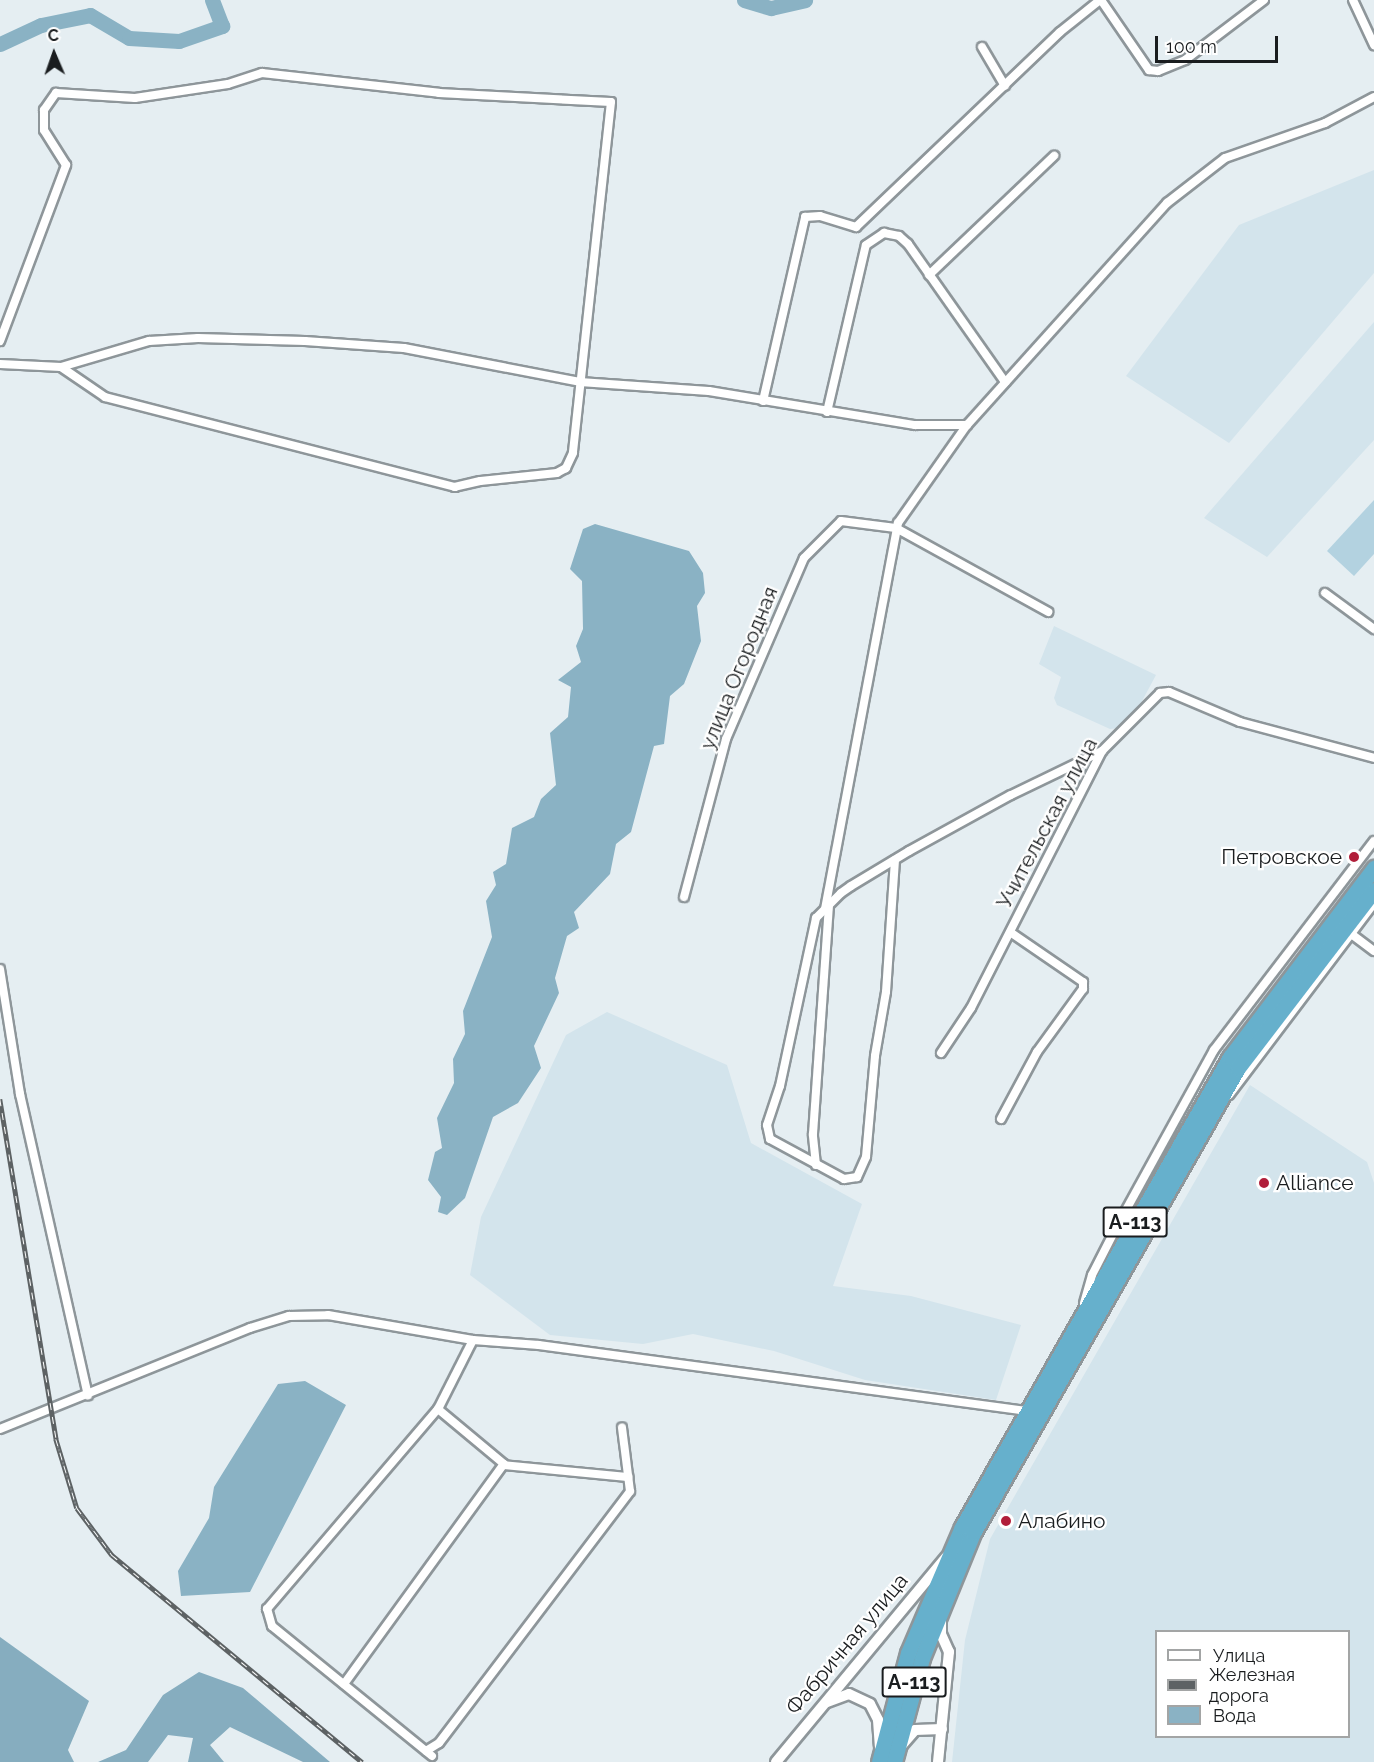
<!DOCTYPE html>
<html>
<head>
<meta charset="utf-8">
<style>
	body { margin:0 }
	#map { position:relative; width:1374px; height:1762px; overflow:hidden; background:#e5eef2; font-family:Raleway,sans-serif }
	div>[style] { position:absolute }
	.built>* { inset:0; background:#d3e4ec }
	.green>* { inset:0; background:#b3d2e0 }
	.forest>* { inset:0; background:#86adbf }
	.water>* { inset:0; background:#8ab2c4 }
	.river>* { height:15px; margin:-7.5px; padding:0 7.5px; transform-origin:7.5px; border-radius:7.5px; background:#8ab2c4 }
	.roads { filter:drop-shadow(2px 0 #8e969a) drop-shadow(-2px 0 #8e969a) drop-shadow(0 2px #8e969a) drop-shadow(0 -2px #8e969a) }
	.minor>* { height:8px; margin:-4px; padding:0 4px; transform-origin:4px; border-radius:4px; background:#fff }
	.tertiary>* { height:10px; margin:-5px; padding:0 5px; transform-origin:5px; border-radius:5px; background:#fff }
	.trunk>* { height:15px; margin:-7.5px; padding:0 7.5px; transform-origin:7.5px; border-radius:7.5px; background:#66b0cc }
	.rail>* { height:4.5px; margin-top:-2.25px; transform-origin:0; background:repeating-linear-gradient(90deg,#fff 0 7px,#5d6264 0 14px); box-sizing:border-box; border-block:2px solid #5d6264 }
	.dots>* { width:16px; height:16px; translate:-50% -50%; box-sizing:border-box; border:3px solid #fff; border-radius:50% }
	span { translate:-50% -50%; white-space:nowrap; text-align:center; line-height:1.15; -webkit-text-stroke:4.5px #fff; paint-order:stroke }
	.shield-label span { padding:2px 4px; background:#fff; border:2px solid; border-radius:4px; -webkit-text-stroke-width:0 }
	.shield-label { font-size:20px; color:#1a1d1f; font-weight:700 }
	.street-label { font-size:21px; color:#1a1d1f }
	.poi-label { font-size:21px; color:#1a1d1f }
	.right { translate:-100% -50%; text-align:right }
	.left { translate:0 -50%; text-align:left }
	.legend { position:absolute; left:1155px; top:1630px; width:195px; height:108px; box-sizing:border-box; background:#fff; border:2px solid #a3a5a5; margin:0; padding:8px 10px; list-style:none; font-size:18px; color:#1a1d1f }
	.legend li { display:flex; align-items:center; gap:12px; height:30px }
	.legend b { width:30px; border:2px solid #a3a5a5 }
	.north { position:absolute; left:24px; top:24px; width:60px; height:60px; -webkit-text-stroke:4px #fff; paint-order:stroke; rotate:358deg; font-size:16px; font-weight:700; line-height:24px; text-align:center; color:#1a1d1f }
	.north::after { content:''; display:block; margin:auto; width:21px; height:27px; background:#1a1d1f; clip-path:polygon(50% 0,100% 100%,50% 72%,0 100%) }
	.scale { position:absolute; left:1155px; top:36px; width:123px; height:27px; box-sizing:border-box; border:3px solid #1a1d1f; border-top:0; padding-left:8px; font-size:18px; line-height:21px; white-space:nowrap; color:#1a1d1f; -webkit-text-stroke:4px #fff; paint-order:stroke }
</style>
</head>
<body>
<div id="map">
	<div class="built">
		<div style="clip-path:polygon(1374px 170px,1374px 273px,1229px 443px,1126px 376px,1239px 225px)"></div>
		<div style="clip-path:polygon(1374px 322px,1374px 440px,1267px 557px,1204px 518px)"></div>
		<div style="clip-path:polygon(1054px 626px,1156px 675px,1134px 716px,1119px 728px,1110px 729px,1057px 705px,1054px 698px,1061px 677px,1039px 664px)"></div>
		<div style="clip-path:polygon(607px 1012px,727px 1065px,751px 1143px,862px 1204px,833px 1286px,911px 1296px,1021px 1325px,996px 1400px,865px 1380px,774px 1351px,693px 1334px,643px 1344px,550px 1335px,470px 1275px,481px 1217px,566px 1035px)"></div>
		<div style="clip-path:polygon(evenodd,1250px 1085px,1367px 1162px,1374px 1183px,1374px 1762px,952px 1762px,965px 1640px,990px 1539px,1250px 1085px,1156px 1632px,1348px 1632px,1348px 1736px,1156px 1736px,1156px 1632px)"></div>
	</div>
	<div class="green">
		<div style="clip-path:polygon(1374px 500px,1374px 554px,1354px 576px,1327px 551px)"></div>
	</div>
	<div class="forest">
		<div style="clip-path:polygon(0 1637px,89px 1701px,68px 1750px,74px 1762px,0 1762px)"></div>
		<div style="clip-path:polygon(199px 1672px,243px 1688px,330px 1762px,303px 1762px,230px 1727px,210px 1745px,224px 1762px,188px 1762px,193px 1738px,168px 1735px,148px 1762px,98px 1762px,126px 1750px,163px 1695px)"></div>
	</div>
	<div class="water">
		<div style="clip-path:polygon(595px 524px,689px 551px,703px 573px,705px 593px,697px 606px,701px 641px,684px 684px,670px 696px,664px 744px,654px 746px,631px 832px,616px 844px,610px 874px,574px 912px,579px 928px,567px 936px,555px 978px,559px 993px,534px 1046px,541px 1068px,518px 1103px,493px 1117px,465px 1198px,447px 1215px,438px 1212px,441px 1197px,428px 1180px,435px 1152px,442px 1148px,437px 1118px,454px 1083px,453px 1059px,465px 1034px,463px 1011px,492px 937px,486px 901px,496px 885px,493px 872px,506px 864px,512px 828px,534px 817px,541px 799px,556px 785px,550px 733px,568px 717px,571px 687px,558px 680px,581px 662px,576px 646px,583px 629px,582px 581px,570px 569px,583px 529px)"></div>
		<div style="clip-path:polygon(305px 1381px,346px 1405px,250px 1592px,181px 1596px,178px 1571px,209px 1518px,214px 1487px,278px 1384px)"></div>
	</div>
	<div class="river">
		<div style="left:744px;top:0;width:28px;rotate:17deg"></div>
		<div style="left:771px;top:8px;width:35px;rotate:-13deg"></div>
		<div style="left:0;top:44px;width:45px;rotate:-24.9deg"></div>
		<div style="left:41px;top:25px;width:50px;rotate:-11.5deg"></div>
		<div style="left:90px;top:15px;width:45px;rotate:30.5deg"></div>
		<div style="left:129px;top:38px;width:50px;rotate:3.4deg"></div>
		<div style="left:179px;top:41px;width:46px;rotate:-19.2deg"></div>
		<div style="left:222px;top:26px;width:28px;rotate:-111deg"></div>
	</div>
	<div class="roads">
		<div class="minor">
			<div style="left:1101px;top:0;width:85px;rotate:55.6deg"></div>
			<div style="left:1149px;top:70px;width:9px;rotate:6deg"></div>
			<div style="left:1158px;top:71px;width:29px;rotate:-22deg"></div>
			<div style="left:1185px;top:60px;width:99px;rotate:-37.2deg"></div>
			<div style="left:1353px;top:0;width:50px;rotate:65deg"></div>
			<div style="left:982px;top:47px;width:45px;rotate:59.5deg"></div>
			<div style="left:929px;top:275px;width:173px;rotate:-43.6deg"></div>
			<div style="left:0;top:341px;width:188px;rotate:-69.4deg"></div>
			<div style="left:66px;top:165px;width:41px;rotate:-122.2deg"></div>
			<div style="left:44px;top:130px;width:20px;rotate:-90deg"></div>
			<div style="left:44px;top:110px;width:21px;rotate:-55deg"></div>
			<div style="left:56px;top:93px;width:79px;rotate:3.6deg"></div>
			<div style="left:135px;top:98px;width:94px;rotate:-8.6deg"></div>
			<div style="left:228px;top:84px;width:36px;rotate:-18deg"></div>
			<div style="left:262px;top:73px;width:178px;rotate:6.4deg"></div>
			<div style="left:439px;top:93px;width:172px;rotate:3deg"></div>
			<div style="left:611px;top:102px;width:353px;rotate:96.2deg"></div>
			<div style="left:573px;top:453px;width:17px;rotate:115deg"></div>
			<div style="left:566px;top:468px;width:10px;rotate:151deg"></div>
			<div style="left:557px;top:473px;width:77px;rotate:174.1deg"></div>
			<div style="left:480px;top:481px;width:26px;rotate:167deg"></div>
			<div style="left:455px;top:487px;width:361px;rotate:-165.6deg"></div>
			<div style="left:105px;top:397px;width:53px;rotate:-145.7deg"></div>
			<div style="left:61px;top:367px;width:61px;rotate:-177.2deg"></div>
			<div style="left:61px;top:367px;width:92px;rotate:-16.5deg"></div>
			<div style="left:149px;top:341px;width:49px;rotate:-3.5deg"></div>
			<div style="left:198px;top:338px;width:107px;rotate:1.6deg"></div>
			<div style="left:305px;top:341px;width:99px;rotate:4deg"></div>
			<div style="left:404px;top:348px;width:179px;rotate:10.9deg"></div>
			<div style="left:580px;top:382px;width:129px;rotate:4deg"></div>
			<div style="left:709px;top:391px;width:209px;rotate:9.4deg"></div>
			<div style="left:915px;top:425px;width:52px"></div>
			<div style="left:763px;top:401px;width:189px;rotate:-77.1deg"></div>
			<div style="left:805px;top:217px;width:15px;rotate:-4deg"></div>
			<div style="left:820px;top:216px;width:38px;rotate:17deg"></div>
			<div style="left:856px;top:227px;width:282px;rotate:-43.7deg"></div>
			<div style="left:1060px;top:32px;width:51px;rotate:-38.7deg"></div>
			<div style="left:827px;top:412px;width:171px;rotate:-76.9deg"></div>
			<div style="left:866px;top:245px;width:22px;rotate:-34deg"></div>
			<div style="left:884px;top:233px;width:15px;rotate:11deg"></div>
			<div style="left:899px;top:236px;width:12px;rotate:42deg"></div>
			<div style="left:908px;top:244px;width:169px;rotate:54.9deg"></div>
			<div style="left:1325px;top:593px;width:61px;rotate:36.3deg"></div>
			<div style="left:895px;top:860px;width:132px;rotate:93.9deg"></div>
			<div style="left:886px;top:992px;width:65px;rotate:99.8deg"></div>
			<div style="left:875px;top:1056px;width:101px;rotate:95.1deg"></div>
			<div style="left:866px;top:1157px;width:22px;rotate:114deg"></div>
			<div style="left:857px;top:1177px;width:13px;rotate:171deg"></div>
			<div style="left:844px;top:1179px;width:84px;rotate:-151.6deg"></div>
			<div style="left:770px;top:1139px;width:14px;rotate:-102deg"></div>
			<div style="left:767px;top:1125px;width:41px;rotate:-71.6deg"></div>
			<div style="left:780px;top:1086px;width:172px;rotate:-77.9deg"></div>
			<div style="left:816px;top:918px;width:35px;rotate:-45deg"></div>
			<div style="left:841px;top:893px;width:12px;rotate:-35deg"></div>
			<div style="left:851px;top:886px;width:68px;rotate:-31.1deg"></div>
			<div style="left:909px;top:851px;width:116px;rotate:-28.8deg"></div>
			<div style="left:1011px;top:795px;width:101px;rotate:-25.8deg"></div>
			<div style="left:684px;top:897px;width:163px;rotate:-75.1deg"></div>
			<div style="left:726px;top:739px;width:197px;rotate:-66.7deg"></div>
			<div style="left:804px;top:558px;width:52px;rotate:-45deg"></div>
			<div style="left:841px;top:521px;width:55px;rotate:7.3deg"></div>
			<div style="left:896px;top:528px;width:174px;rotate:28.9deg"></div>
			<div style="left:825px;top:909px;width:393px;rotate:-79.3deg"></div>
			<div style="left:898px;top:523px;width:120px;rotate:-54.9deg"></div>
			<div style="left:967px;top:425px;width:299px;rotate:-48deg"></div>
			<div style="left:1167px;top:203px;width:73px;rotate:-37.8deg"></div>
			<div style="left:1225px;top:158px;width:106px;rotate:-19.3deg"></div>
			<div style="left:1325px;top:123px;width:55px;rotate:-28deg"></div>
			<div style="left:1350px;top:933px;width:30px;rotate:37deg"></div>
			<div style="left:0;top:969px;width:127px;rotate:80.9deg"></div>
			<div style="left:20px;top:1094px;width:309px;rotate:77.3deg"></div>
			<div style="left:941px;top:1053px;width:54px;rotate:-56.3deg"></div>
			<div style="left:971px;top:1008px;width:288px;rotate:-63deg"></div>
			<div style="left:1102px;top:751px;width:82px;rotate:-45deg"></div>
			<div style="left:1160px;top:693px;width:9px;rotate:-6deg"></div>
			<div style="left:1169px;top:692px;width:77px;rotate:22.9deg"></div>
			<div style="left:1240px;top:722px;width:139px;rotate:15deg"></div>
			<div style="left:1229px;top:1095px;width:241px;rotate:-52.9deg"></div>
			<div style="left:1001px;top:1119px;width:76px;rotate:-61.8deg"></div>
			<div style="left:1037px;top:1052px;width:78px;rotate:-53.9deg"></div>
			<div style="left:1083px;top:989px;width:7px;rotate:-90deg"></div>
			<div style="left:1083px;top:982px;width:88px;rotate:-145.6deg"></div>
			<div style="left:816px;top:1165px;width:31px;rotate:-96deg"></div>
			<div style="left:813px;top:1134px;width:232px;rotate:-86deg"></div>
			<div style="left:1084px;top:1303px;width:29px;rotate:-74deg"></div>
			<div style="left:1092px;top:1275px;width:51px;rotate:-62.9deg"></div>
			<div style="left:1115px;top:1230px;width:205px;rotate:-61.2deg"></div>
			<div style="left:1214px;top:1050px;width:263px;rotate:-52.6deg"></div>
			<div style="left:0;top:1429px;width:270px;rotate:-22deg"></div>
			<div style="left:250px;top:1328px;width:41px;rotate:-17.1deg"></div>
			<div style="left:289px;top:1316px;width:39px;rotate:-1deg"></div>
			<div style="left:328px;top:1315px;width:147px;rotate:9.8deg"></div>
			<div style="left:473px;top:1340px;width:66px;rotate:4.3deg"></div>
			<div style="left:539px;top:1345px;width:493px;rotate:7.7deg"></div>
			<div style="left:503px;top:1465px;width:126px;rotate:5.5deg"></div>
			<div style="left:344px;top:1684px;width:272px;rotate:-54deg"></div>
			<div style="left:504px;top:1464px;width:86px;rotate:-140.2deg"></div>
			<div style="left:426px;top:1751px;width:15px;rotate:-32deg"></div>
			<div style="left:439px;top:1743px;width:316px;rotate:-52.8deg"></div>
			<div style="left:630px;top:1491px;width:64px;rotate:-97.2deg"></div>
			<div style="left:432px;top:1756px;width:206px;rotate:-140.9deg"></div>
			<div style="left:272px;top:1626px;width:18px;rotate:-106deg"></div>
			<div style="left:267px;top:1609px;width:263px;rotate:-49.5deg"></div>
			<div style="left:438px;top:1409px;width:77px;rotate:-63.1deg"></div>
		</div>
		<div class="tertiary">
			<div style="left:827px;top:1702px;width:23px;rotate:-20deg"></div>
			<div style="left:849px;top:1694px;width:23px;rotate:25deg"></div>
			<div style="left:870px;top:1704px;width:18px;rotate:63deg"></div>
			<div style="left:878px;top:1720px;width:26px;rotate:86deg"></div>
			<div style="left:902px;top:1745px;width:20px;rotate:-49deg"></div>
			<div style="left:915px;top:1730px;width:27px;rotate:-2deg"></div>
			<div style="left:776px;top:1762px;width:266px;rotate:-50.3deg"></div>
			<div style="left:938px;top:1762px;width:111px;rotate:-84.3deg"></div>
			<div style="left:949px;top:1652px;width:20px;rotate:-114deg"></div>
			<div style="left:941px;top:1634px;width:16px;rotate:-90deg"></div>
		</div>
		<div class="trunk">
			<div style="left:879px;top:1762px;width:113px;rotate:-75.1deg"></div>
			<div style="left:908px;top:1653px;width:137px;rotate:-66.8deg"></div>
			<div style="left:962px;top:1527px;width:541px;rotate:-60.31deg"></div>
			<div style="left:1230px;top:1057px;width:238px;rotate:-52.7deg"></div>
			<div style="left:894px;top:1762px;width:108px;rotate:-74.9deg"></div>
			<div style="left:922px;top:1658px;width:135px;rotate:-67.8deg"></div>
			<div style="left:973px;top:1533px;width:535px;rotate:-60.32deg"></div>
			<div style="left:1238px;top:1068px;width:224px;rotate:-52.6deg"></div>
		</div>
	</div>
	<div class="rail">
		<div style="left:0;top:1099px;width:345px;rotate:80.6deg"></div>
		<div style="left:56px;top:1439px;width:72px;rotate:73.1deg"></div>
		<div style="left:77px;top:1508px;width:59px;rotate:53.3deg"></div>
		<div style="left:112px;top:1555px;width:325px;rotate:39.6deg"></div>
	</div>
	<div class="dots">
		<div style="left:1354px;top:857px;background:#b11e3a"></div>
		<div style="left:1264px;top:1183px;background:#b11e3a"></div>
		<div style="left:1006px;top:1521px;background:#b11e3a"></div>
	</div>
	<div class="shield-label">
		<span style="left:1135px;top:1222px">А-113</span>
		<span style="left:914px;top:1682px">А-113</span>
	</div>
	<div class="street-label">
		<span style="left:739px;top:668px;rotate:-68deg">улица Огородная</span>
		<span style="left:1047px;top:823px;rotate:-62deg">Учительская улица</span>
		<span style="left:847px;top:1644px;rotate:-50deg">Фабричная улица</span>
	</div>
	<div class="poi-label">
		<span class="right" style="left:1342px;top:857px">Петровское</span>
		<span class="left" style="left:1276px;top:1183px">Alliance</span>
		<span class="left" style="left:1018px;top:1521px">Алабино</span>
	</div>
	<ul class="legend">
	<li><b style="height:8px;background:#fff"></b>Улица</li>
	<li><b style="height:8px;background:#5d6264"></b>Железная дорога</li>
	<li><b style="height:16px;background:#8ab2c4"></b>Вода</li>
	</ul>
	<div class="north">С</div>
	<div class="scale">100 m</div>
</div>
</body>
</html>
